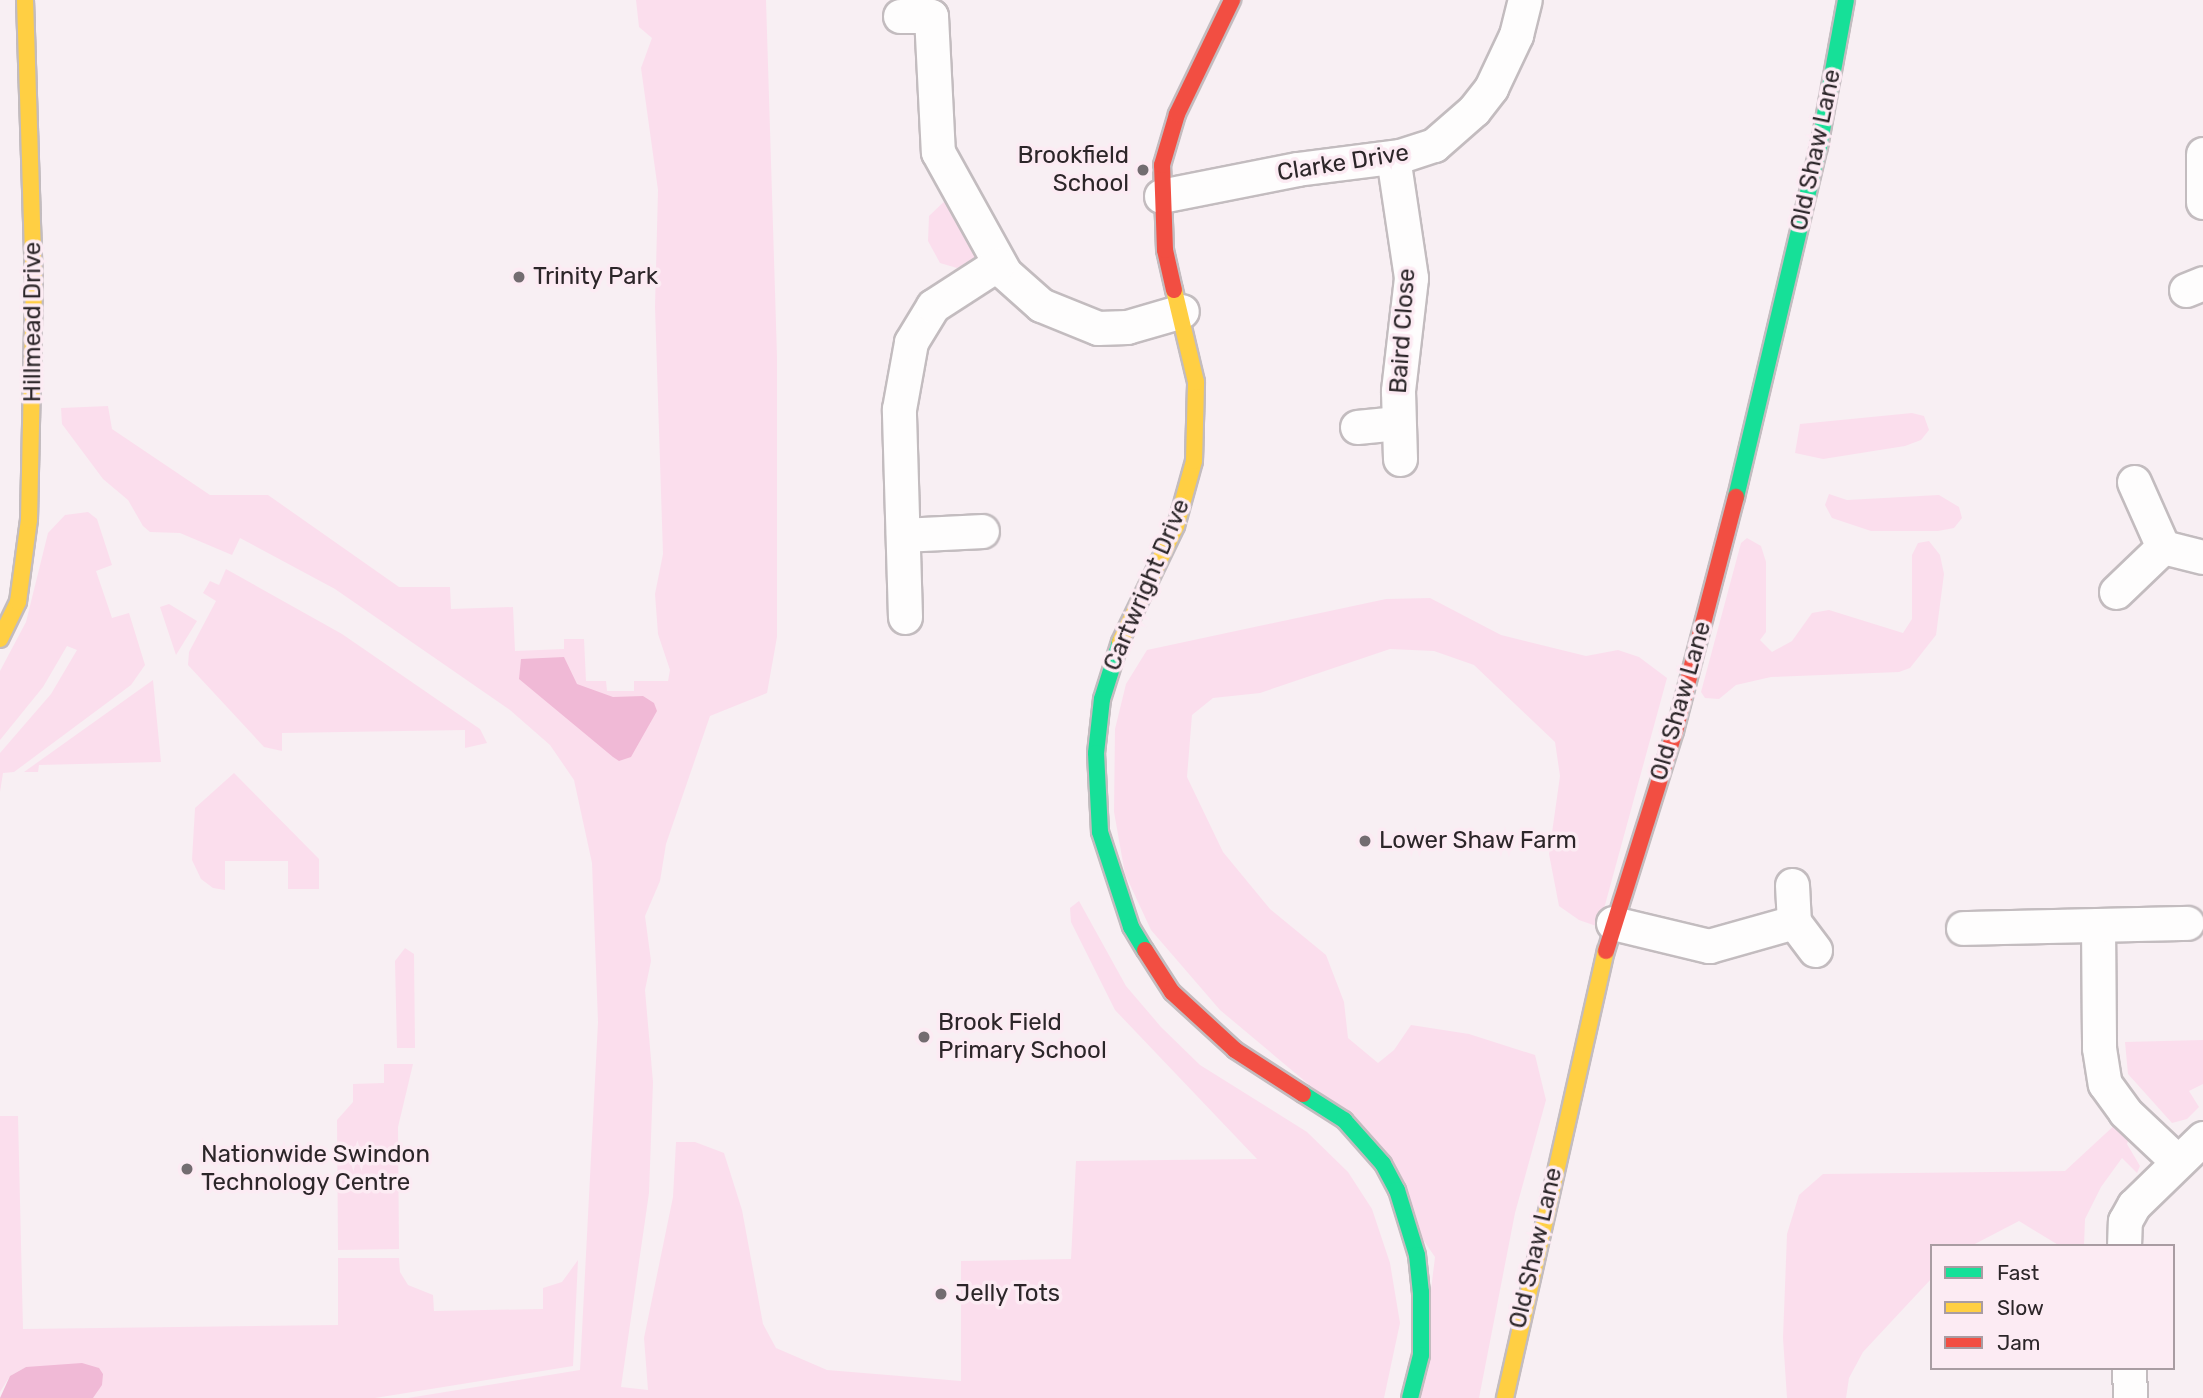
<!DOCTYPE html>
<html>
<head>
<meta charset="utf-8">
<style>
	body { margin:0 }
	#map { position:relative; width:2203px; height:1398px; overflow:hidden; background:#f8eff3; font-family:Rubik,sans-serif }
	div>[style] { position:absolute }
	.green>* { inset:0; background:#fbdeed }
	.water>* { inset:0; background:#f0b9d6 }
	.roads { filter:drop-shadow(2px 0 #c3bcbf) drop-shadow(-2px 0 #c3bcbf) drop-shadow(0 2px #c3bcbf) drop-shadow(0 -2px #c3bcbf) }
	.street>* { height:33px; margin:-16.5px; padding:0 16.5px; transform-origin:16.5px; border-radius:16.5px; background:#fefdfd }
	.fast>* { height:16px; margin:-8px; padding:0 8px; transform-origin:8px; border-radius:8px; background:#16e098 }
	.slow>* { height:16px; margin:-8px; padding:0 8px; transform-origin:8px; border-radius:8px; background:#ffcf43 }
	.jam>* { height:16px; margin:-8px; padding:0 8px; transform-origin:8px; border-radius:8px; background:#f24e42 }
	.dots>* { width:19px; height:19px; translate:-50% -50%; box-sizing:border-box; border:4px solid #fcebf3; border-radius:50% }
	span { translate:-50% -50%; white-space:nowrap; text-align:center; line-height:1.15; -webkit-text-stroke:7px #fcebf3; paint-order:stroke }
	.street-label { font-size:24px; color:#2c2629 }
	.poi-label { font-size:24px; color:#2c2629 }
	.right { translate:-100% -50%; text-align:right }
	.left { translate:0 -50%; text-align:left }
	.legend { position:absolute; left:1930px; top:1244px; width:245px; height:126px; box-sizing:border-box; background:#fcebf3; border:2px solid #a99ca2; margin:0; padding:9px 12px; list-style:none; font-size:21px; color:#2c2629 }
	.legend li { display:flex; align-items:center; gap:14px; height:35px }
	.legend b { width:35px; border:2px solid #a99ca2 }
</style>
</head>
<body>
<div id="map">
	<div class="green">
		<div style="clip-path:polygon(636px 0,766px 0,777px 356px,777px 637px,767px 693px,710px 716px,666px 844px,660px 881px,645px 916px,651px 961px,645px 990px,653px 1082px,649px 1193px,621px 1387px,648px 1390px,644px 1338px,673px 1197px,676px 1142px,695px 1142px,724px 1153px,742px 1210px,763px 1324px,776px 1348px,827px 1370px,961px 1381px,961px 1261px,1071px 1259px,1076px 1161px,1257px 1159px,1115px 1010px,1071px 922px,1070px 908px,1079px 901px,1126px 986px,1161px 1027px,1200px 1065px,1307px 1132px,1348px 1172px,1372px 1209px,1390px 1263px,1400px 1323px,1384px 1398px,408px 1398px,580px 1370px,598px 1022px,592px 863px,574px 780px,550px 745px,510px 710px,335px 589px,240px 538px,232px 555px,180px 533px,150px 532px,143px 526px,128px 500px,103px 479px,62px 424px,61px 408px,108px 406px,112px 429px,210px 495px,268px 495px,399px 587px,450px 587px,451px 609px,513px 607px,515px 651px,564px 649px,564px 639px,584px 639px,586px 681px,606px 681px,607px 691px,634px 691px,634px 681px,668px 681px,670px 670px,658px 634px,655px 594px,663px 554px,655px 307px,658px 190px,641px 68px,652px 38px,639px 27px)"></div>
		<div style="clip-path:polygon(951px 195px,976px 259px,957px 268px,940px 263px,928px 241px,929px 216px)"></div>
		<div style="clip-path:polygon(1912px 413px,1924px 416px,1929px 430px,1921px 440px,1905px 446px,1823px 459px,1795px 453px,1800px 424px)"></div>
		<div style="clip-path:polygon(1829px 494px,1847px 500px,1939px 495px,1959px 507px,1962px 518px,1954px 528px,1938px 531px,1871px 531px,1832px 518px,1825px 505px)"></div>
		<div style="clip-path:polygon(88px 512px,97px 519px,112px 565px,96px 571px,112px 618px,129px 613px,145px 665px,131px 685px,14px 772px,3px 773px,0 792px,0 753px,51px 694px,77px 650px,67px 646px,43px 687px,0 740px,0 671px,26px 622px,48px 533px,65px 515px)"></div>
		<div style="clip-path:polygon(1747px 538px,1761px 546px,1766px 562px,1766px 632px,1760px 640px,1772px 652px,1792px 641px,1812px 613px,1829px 610px,1903px 633px,1912px 619px,1912px 555px,1918px 543px,1929px 541px,1940px 555px,1944px 574px,1936px 635px,1910px 668px,1899px 672px,1771px 677px,1736px 685px,1719px 699px,1705px 698px,1701px 692px,1741px 543px)"></div>
		<div style="clip-path:polygon(226px 569px,342px 634px,480px 729px,487px 743px,465px 748px,465px 730px,282px 733px,282px 751px,264px 747px,188px 665px,189px 652px,216px 601px,203px 593px,210px 581px,219px 585px)"></div>
		<div style="clip-path:polygon(1430px 598px,1501px 635px,1586px 656px,1618px 650px,1639px 657px,1667px 678px,1599px 927px,1579px 920px,1559px 906px,1549px 854px,1560px 776px,1555px 742px,1474px 665px,1434px 651px,1390px 649px,1260px 693px,1213px 698px,1192px 715px,1187px 777px,1223px 852px,1270px 909px,1326px 955px,1344px 1002px,1348px 1038px,1378px 1063px,1394px 1050px,1411px 1025px,1469px 1034px,1535px 1055px,1546px 1100px,1515px 1213px,1479px 1398px,1418px 1398px,1435px 1257px,1325px 1098px,1220px 1010px,1151px 930px,1125px 874px,1114px 812px,1115px 729px,1126px 684px,1147px 650px,1386px 599px)"></div>
		<div style="clip-path:polygon(169px 604px,197px 621px,176px 655px,160px 607px)"></div>
		<div style="clip-path:polygon(153px 680px,161px 762px,39px 765px,38px 772px,24px 772px)"></div>
		<div style="clip-path:polygon(234px 773px,319px 859px,319px 889px,288px 889px,288px 861px,225px 861px,225px 890px,213px 888px,201px 879px,192px 860px,195px 808px)"></div>
		<div style="clip-path:polygon(405px 948px,414px 954px,415px 1048px,397px 1048px,395px 961px)"></div>
		<div style="clip-path:polygon(2203px 1040px,2203px 1084px,2189px 1091px,2199px 1107px,2187px 1119px,2172px 1123px,2128px 1074px,2125px 1042px)"></div>
		<div style="clip-path:polygon(384px 1064px,413px 1064px,398px 1127px,399px 1249px,338px 1250px,337px 1120px,353px 1102px,353px 1084px,384px 1083px)"></div>
		<div style="clip-path:polygon(0 1116px,18px 1116px,23px 1329px,338px 1325px,338px 1258px,399px 1258px,400px 1272px,408px 1285px,433px 1295px,434px 1311px,543px 1309px,543px 1288px,562px 1282px,578px 1260px,573px 1366px,375px 1398px,93px 1398px,26px 1367px,10px 1376px,0 1392px)"></div>
		<div style="clip-path:polygon(2118px 1122px,2130px 1135px,2127px 1144px,2140px 1166px,2137px 1173px,2122px 1158px,2101px 1187px,2085px 1219px,2084px 1246px,2060px 1246px,2019px 1221px,1971px 1246px,1932px 1246px,1932px 1278px,1863px 1352px,1849px 1378px,1846px 1398px,1787px 1398px,1783px 1338px,1787px 1234px,1799px 1195px,1823px 1174px,2065px 1171px)"></div>
	</div>
	<div class="water">
		<div style="clip-path:polygon(564px 657px,577px 684px,613px 697px,643px 696px,654px 703px,657px 711px,631px 757px,619px 761px,613px 757px,519px 679px,521px 659px)"></div>
		<div style="clip-path:polygon(82px 1363px,99px 1368px,103px 1374px,102px 1385px,93px 1398px,0 1398px,10px 1376px,26px 1367px)"></div>
	</div>
	<div class="roads">
		<div class="street">
			<div style="left:900px;top:16px;width:31px"></div>
			<div style="left:931px;top:16px;width:136px;rotate:87.1deg"></div>
			<div style="left:938px;top:152px;width:138px;rotate:61deg"></div>
			<div style="left:1005px;top:273px;width:48px;rotate:41.6deg"></div>
			<div style="left:1041px;top:305px;width:61px;rotate:22deg"></div>
			<div style="left:1098px;top:328px;width:29px;rotate:-2deg"></div>
			<div style="left:1127px;top:327px;width:57px;rotate:-16.2deg"></div>
			<div style="left:2203px;top:154px;width:48px;rotate:90deg"></div>
			<div style="left:1393px;top:157px;width:122px;rotate:81.5deg"></div>
			<div style="left:1411px;top:278px;width:114px;rotate:96.6deg"></div>
			<div style="left:1398px;top:391px;width:68px;rotate:88.3deg"></div>
			<div style="left:1161px;top:196px;width:139px;rotate:-11.2deg"></div>
			<div style="left:1297px;top:169px;width:104px;rotate:-7.2deg"></div>
			<div style="left:1400px;top:156px;width:36px;rotate:-18deg"></div>
			<div style="left:1434px;top:145px;width:53px;rotate:-41.2deg"></div>
			<div style="left:1474px;top:110px;width:28px;rotate:-52deg"></div>
			<div style="left:1491px;top:88px;width:59px;rotate:-64.7deg"></div>
			<div style="left:1516px;top:35px;width:36px;rotate:-76deg"></div>
			<div style="left:2186px;top:290px;width:18px;rotate:-22deg"></div>
			<div style="left:1357px;top:427px;width:41px;rotate:-5.6deg"></div>
			<div style="left:2134px;top:482px;width:71px;rotate:66deg"></div>
			<div style="left:2163px;top:547px;width:41px;rotate:14deg"></div>
			<div style="left:903px;top:535px;width:79px;rotate:-2.9deg"></div>
			<div style="left:2116px;top:592px;width:65px;rotate:-43.8deg"></div>
			<div style="left:905px;top:617px;width:208px;rotate:-91.7deg"></div>
			<div style="left:899px;top:409px;width:68px;rotate:-79.8deg"></div>
			<div style="left:911px;top:342px;width:42px;rotate:-58.6deg"></div>
			<div style="left:933px;top:306px;width:77px;rotate:-32.9deg"></div>
			<div style="left:1792px;top:885px;width:37px;rotate:87deg"></div>
			<div style="left:1794px;top:922px;width:35px;rotate:53deg"></div>
			<div style="left:1613px;top:923px;width:99px;rotate:13.5deg"></div>
			<div style="left:1709px;top:946px;width:88px;rotate:-15.8deg"></div>
			<div style="left:2098px;top:925px;width:123px;rotate:89.5deg"></div>
			<div style="left:2099px;top:1048px;width:36px;rotate:81deg"></div>
			<div style="left:2105px;top:1084px;width:34px;rotate:54deg"></div>
			<div style="left:2125px;top:1112px;width:71px;rotate:43.3deg"></div>
			<div style="left:1963px;top:928px;width:224px;rotate:-1.3deg"></div>
			<div style="left:2124px;top:1246px;width:25px;rotate:-88deg"></div>
			<div style="left:2125px;top:1221px;width:18px;rotate:-61deg"></div>
			<div style="left:2134px;top:1205px;width:96px;rotate:-44.2deg"></div>
			<div style="left:2129px;top:1368px;width:30px;rotate:88deg"></div>
		</div>
		<div class="fast">
			<div style="left:1736px;top:497px;width:360px;rotate:-76.7deg"></div>
			<div style="left:1819px;top:147px;width:149px;rotate:-79.6deg"></div>
			<div style="left:1120px;top:642px;width:60px;rotate:107.5deg"></div>
			<div style="left:1102px;top:699px;width:54px;rotate:96.3deg"></div>
			<div style="left:1096px;top:753px;width:79px;rotate:87.1deg"></div>
			<div style="left:1100px;top:832px;width:100px;rotate:71.9deg"></div>
			<div style="left:1131px;top:927px;width:27px;rotate:59deg"></div>
			<div style="left:1303px;top:1094px;width:49px;rotate:32.4deg"></div>
			<div style="left:1344px;top:1120px;width:59px;rotate:48.4deg"></div>
			<div style="left:1383px;top:1164px;width:30px;rotate:62deg"></div>
			<div style="left:1397px;top:1190px;width:68px;rotate:72.9deg"></div>
			<div style="left:1417px;top:1255px;width:37px;rotate:84deg"></div>
			<div style="left:1421px;top:1292px;width:63px;rotate:90deg"></div>
			<div style="left:1421px;top:1355px;width:44px;rotate:104.3deg"></div>
		</div>
		<div class="slow">
			<div style="left:0;top:639px;width:41px;rotate:-64.1deg"></div>
			<div style="left:18px;top:602px;width:83px;rotate:-82.4deg"></div>
			<div style="left:29px;top:520px;width:234px;rotate:-88.8deg"></div>
			<div style="left:34px;top:286px;width:286px;rotate:-91.8deg"></div>
			<div style="left:1120px;top:642px;width:129px;rotate:-64.2deg"></div>
			<div style="left:1176px;top:526px;width:67px;rotate:-74.5deg"></div>
			<div style="left:1194px;top:461px;width:79px;rotate:-88.5deg"></div>
			<div style="left:1196px;top:382px;width:95px;rotate:-103.4deg"></div>
			<div style="left:1505px;top:1398px;width:458px;rotate:-77.3deg"></div>
		</div>
		<div class="jam">
			<div style="left:1174px;top:290px;width:41px;rotate:-102.7deg"></div>
			<div style="left:1165px;top:250px;width:85px;rotate:-92deg"></div>
			<div style="left:1162px;top:165px;width:53px;rotate:-73.6deg"></div>
			<div style="left:1177px;top:114px;width:127px;rotate:-64.2deg"></div>
			<div style="left:1145px;top:950px;width:50px;rotate:57.3deg"></div>
			<div style="left:1172px;top:992px;width:86px;rotate:42.6deg"></div>
			<div style="left:1235px;top:1050px;width:81px;rotate:32.9deg"></div>
			<div style="left:1606px;top:951px;width:231px;rotate:-72.6deg"></div>
			<div style="left:1675px;top:731px;width:242px;rotate:-75.4deg"></div>
		</div>
	</div>
	<div class="dots">
		<div style="left:1143px;top:170px;background:#736c70"></div>
		<div style="left:519px;top:277px;background:#736c70"></div>
		<div style="left:1365px;top:841px;background:#736c70"></div>
		<div style="left:924px;top:1037px;background:#736c70"></div>
		<div style="left:187px;top:1169px;background:#736c70"></div>
		<div style="left:941px;top:1294px;background:#736c70"></div>
	</div>
	<div class="street-label">
		<span style="left:1816px;top:150px;rotate:-78deg">Old Shaw Lane</span>
		<span style="left:1343px;top:163px;rotate:-9deg">Clarke Drive</span>
		<span style="left:33px;top:322px;rotate:-90deg">Hillmead Drive</span>
		<span style="left:1403px;top:331px;rotate:-86deg">Baird Close</span>
		<span style="left:1147px;top:585px;rotate:-67deg">Cartwright Drive</span>
		<span style="left:1681px;top:701px;rotate:-74deg">Old Shaw Lane</span>
		<span style="left:1536px;top:1248px;rotate:-77deg">Old Shaw Lane</span>
	</div>
	<div class="poi-label">
		<span class="right" style="left:1129px;top:170px">Brookfield<br>School</span>
		<span class="left" style="left:533px;top:277px">Trinity Park</span>
		<span class="left" style="left:1379px;top:841px">Lower Shaw Farm</span>
		<span class="left" style="left:938px;top:1037px">Brook Field<br>Primary School</span>
		<span class="left" style="left:201px;top:1169px">Nationwide Swindon<br>Technology Centre</span>
		<span class="left" style="left:955px;top:1294px">Jelly Tots</span>
	</div>
	<ul class="legend">
	<li><b style="height:9px;background:#16e098"></b>Fast</li>
	<li><b style="height:9px;background:#ffcf43"></b>Slow</li>
	<li><b style="height:9px;background:#f24e42"></b>Jam</li>
	</ul>
</div>
</body>
</html>
